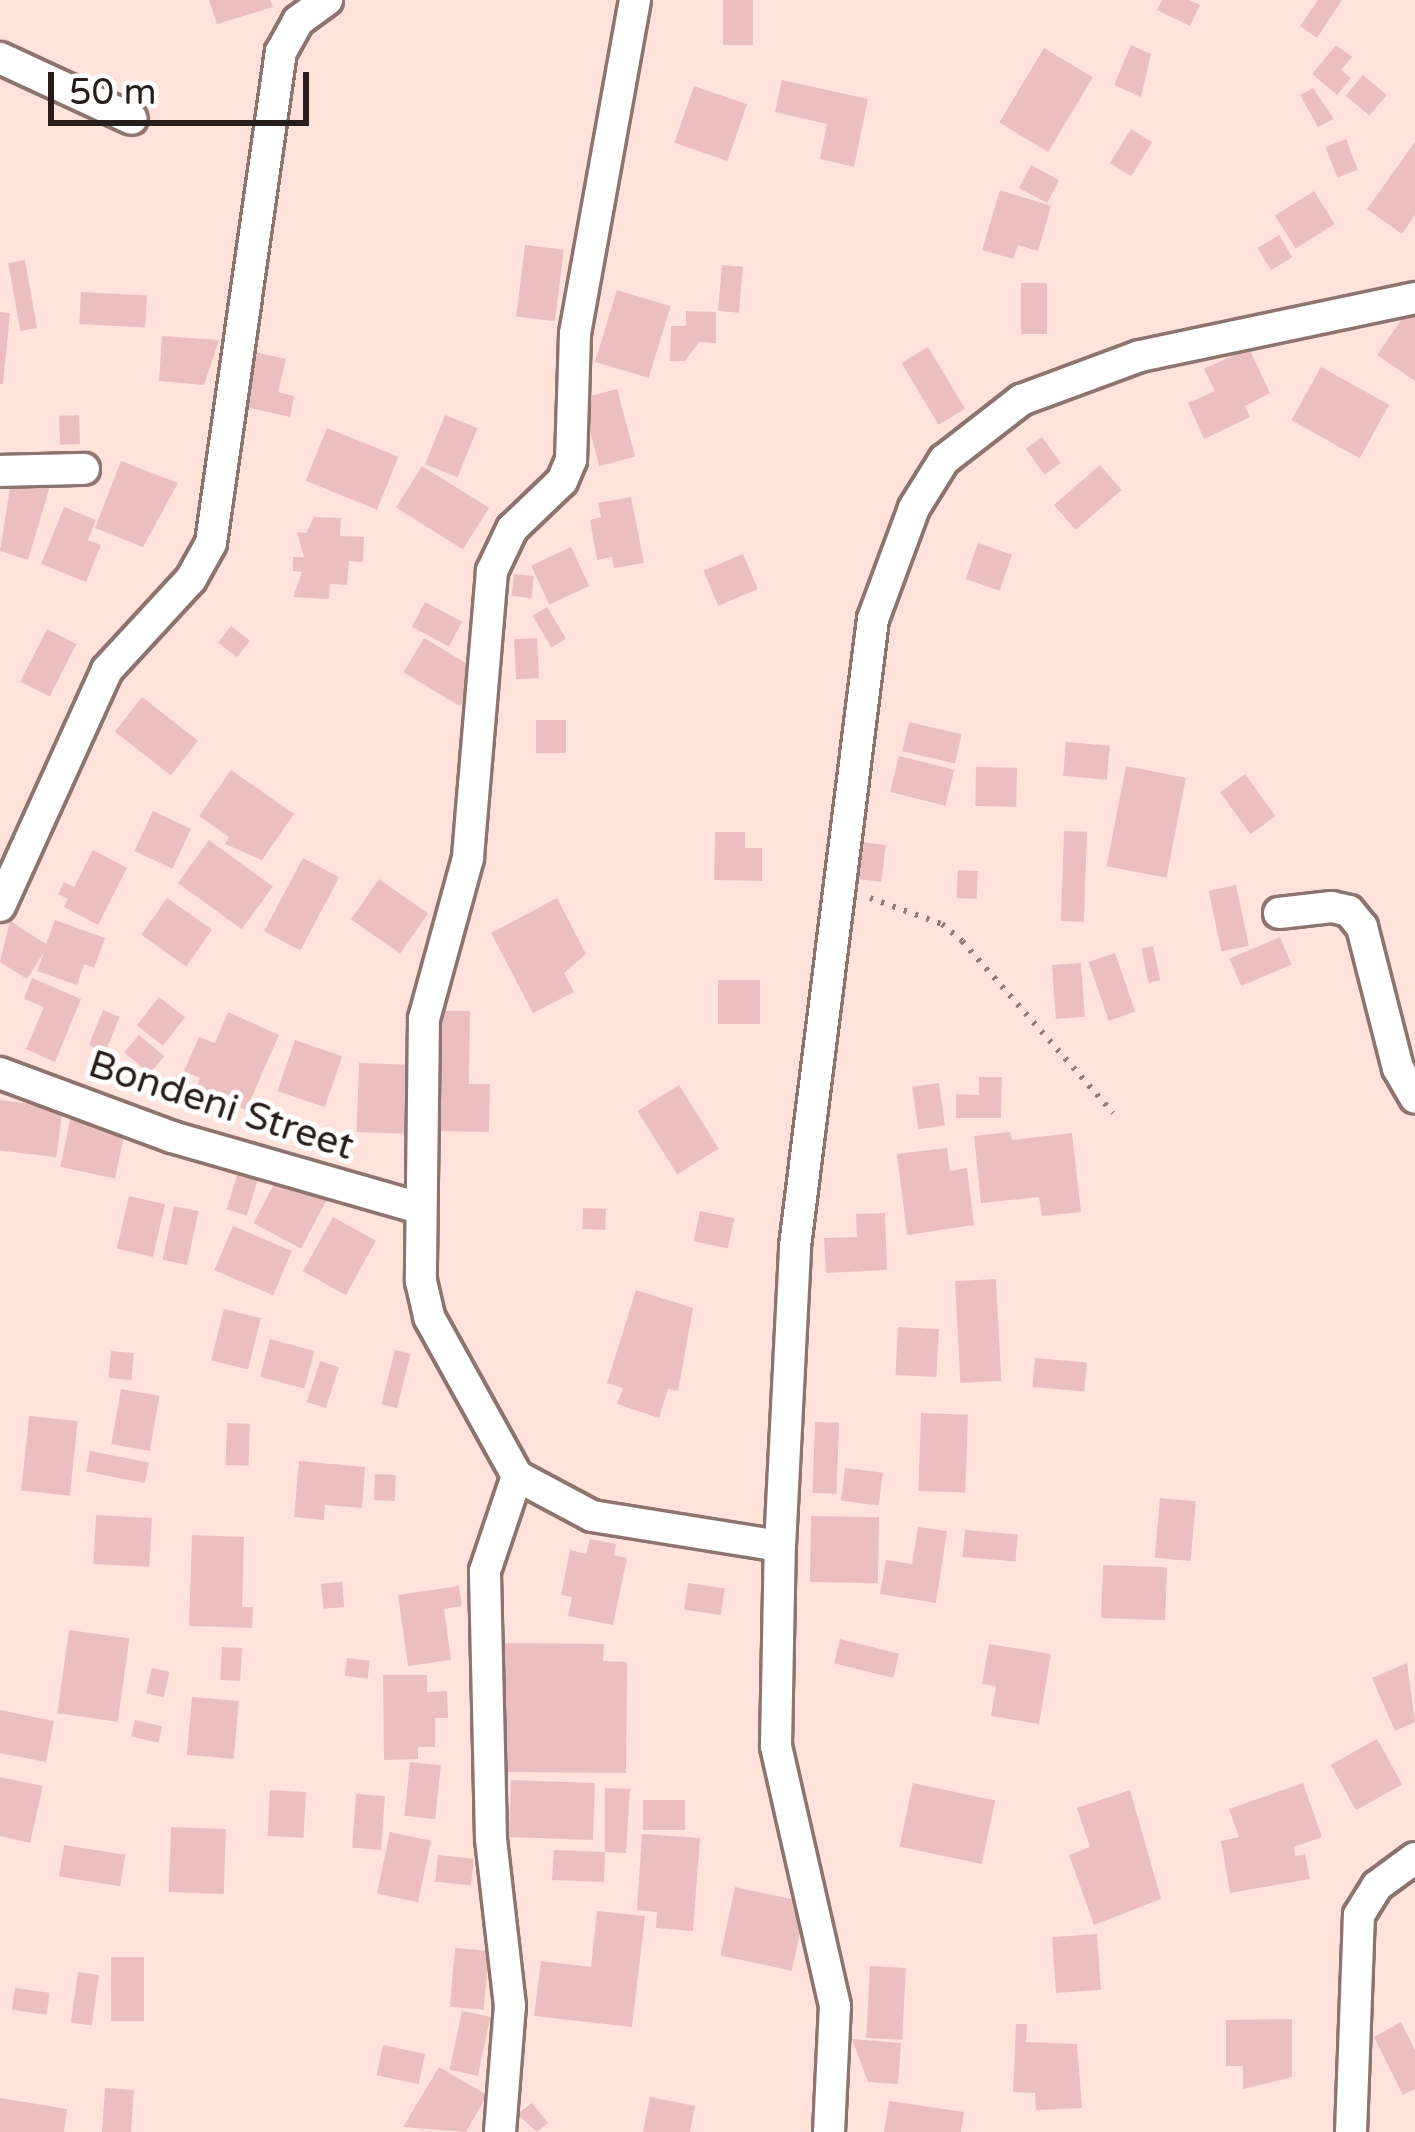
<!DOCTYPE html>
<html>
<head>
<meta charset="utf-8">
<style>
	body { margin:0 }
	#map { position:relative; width:1415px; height:2132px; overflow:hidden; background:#ffe3db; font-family:"Varela Round",sans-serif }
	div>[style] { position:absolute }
	.building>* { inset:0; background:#ebbfc0; transform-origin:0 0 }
	.path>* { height:6px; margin-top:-3px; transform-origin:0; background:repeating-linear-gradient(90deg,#917e79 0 3px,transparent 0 12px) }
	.roads { filter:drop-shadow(3px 0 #8d746d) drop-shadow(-3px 0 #8d746d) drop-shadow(0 3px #8d746d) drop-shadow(0 -3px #8d746d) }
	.minor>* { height:30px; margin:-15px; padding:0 15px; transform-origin:15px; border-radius:15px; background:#fff }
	span { translate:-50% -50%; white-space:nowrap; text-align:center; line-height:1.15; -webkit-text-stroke:10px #fff; paint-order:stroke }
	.street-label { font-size:39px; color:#271d1a }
	.scale { position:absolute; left:48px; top:72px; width:261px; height:54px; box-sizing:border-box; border:6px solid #271d1a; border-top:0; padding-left:15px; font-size:36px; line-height:42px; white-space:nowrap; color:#271d1a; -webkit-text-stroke:9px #fff; paint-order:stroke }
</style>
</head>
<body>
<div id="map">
	<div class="building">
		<div style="clip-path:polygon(209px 0,270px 0,273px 7px,217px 24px)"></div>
		<div style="left:723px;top:0;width:30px;height:45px"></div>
		<div style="clip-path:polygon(1162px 0,1189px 0,1200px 5px,1190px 26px,1157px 10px)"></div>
		<div style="clip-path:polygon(1318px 0,1342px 0,1317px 38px,1300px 26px)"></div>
		<div style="clip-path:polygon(1131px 45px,1151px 54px,1141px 97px,1114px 85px)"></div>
		<div style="clip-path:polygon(1336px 45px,1352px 57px,1341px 70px,1351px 78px,1337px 95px,1312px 74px)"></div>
		<div style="left:1044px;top:48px;width:57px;height:87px;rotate:31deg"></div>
		<div style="left:1363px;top:75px;width:31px;height:27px;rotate:40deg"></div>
		<div style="clip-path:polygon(782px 80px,868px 99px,854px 167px,820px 159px,827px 124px,775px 112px)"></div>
		<div style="left:694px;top:86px;width:56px;height:60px;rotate:19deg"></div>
		<div style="clip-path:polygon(1313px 88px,1334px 119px,1318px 127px,1300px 95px)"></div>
		<div style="left:1131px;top:129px;width:25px;height:40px;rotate:32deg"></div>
		<div style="left:1346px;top:139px;width:33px;height:22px;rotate:69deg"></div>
		<div style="clip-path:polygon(1415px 142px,1415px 215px,1402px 234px,1367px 209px)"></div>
		<div style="left:1031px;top:165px;width:32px;height:26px;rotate:28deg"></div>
		<div style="clip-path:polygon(1000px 190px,1051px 206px,1038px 251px,1018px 245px,1013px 259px,982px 250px)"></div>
		<div style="left:1314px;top:191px;width:39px;height:46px;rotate:58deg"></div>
		<div style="left:1279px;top:235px;width:26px;height:25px;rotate:59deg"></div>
		<div style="left:525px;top:245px;width:39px;height:72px;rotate:7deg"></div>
		<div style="left:25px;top:260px;width:69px;height:17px;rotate:80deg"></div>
		<div style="left:722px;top:265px;width:21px;height:46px;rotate:5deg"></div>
		<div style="left:1021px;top:283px;width:26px;height:51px"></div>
		<div style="left:617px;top:290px;width:56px;height:75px;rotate:17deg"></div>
		<div style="left:81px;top:292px;width:66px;height:32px;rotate:3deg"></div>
		<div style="clip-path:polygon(1415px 300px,1415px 381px,1377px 355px)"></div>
		<div style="clip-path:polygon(686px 311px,716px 312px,716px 343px,699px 342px,685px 361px,670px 361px,671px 326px,686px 326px)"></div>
		<div style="clip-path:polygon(0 312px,10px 313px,3px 384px,0 384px)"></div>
		<div style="clip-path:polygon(162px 336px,219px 340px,204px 385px,159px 381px)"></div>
		<div style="left:928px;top:347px;width:72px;height:31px;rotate:59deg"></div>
		<div style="clip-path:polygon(1249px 348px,1270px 393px,1245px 406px,1250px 417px,1204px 439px,1188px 403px,1215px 391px,1204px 369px)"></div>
		<div style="clip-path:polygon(255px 352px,286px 359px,278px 392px,294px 396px,290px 417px,242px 406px)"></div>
		<div style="left:1321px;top:367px;width:78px;height:61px;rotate:29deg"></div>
		<div style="left:617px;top:389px;width:70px;height:37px;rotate:75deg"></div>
		<div style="left:79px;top:415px;width:29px;height:20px;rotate:88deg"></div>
		<div style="left:445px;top:415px;width:35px;height:53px;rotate:22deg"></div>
		<div style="left:327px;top:428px;width:77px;height:57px;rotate:22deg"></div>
		<div style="left:1042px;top:437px;width:32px;height:20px;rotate:54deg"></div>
		<div style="clip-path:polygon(121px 461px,178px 483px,143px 547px,95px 528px)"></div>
		<div style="left:1100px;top:465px;width:33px;height:61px;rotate:49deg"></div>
		<div style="left:422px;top:466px;width:79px;height:49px;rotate:32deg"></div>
		<div style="clip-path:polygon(12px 475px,50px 486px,28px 560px,0 551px)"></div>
		<div style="clip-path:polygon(631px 497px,644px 563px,614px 568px,612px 557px,597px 560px,590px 520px,601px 517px,598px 503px)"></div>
		<div style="clip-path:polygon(64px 507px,96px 520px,88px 540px,101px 545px,86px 582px,41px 564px)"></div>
		<div style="clip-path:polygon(314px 517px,341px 518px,340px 536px,364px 537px,363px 562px,349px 561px,347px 585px,330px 584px,329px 599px,293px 597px,302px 572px,293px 571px,293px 557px,304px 557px,297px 532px,306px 533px)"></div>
		<div style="left:978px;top:543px;width:36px;height:38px;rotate:19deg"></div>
		<div style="left:571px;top:547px;width:43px;height:44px;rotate:65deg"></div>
		<div style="left:743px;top:554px;width:38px;height:43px;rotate:67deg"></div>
		<div style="left:514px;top:574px;width:20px;height:22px;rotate:6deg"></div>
		<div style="left:425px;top:602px;width:42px;height:28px;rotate:28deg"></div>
		<div style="left:547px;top:607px;width:37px;height:17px;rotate:59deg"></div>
		<div style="left:231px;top:626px;width:24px;height:21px;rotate:38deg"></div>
		<div style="left:47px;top:629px;width:33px;height:59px;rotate:27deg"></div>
		<div style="left:424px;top:638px;width:66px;height:40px;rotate:31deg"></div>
		<div style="left:537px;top:638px;width:40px;height:23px;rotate:87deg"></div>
		<div style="left:142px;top:697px;width:71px;height:44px;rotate:38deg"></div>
		<div style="left:536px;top:720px;width:30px;height:33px"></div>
		<div style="left:909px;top:722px;width:54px;height:30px;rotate:13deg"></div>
		<div style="left:1066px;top:742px;width:44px;height:34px;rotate:5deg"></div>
		<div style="left:899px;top:756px;width:57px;height:37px;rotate:14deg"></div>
		<div style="left:1126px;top:766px;width:61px;height:102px;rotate:11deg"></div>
		<div style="left:976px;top:767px;width:41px;height:39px;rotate:1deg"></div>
		<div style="clip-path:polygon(231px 770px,294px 814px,262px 860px,225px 844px,229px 837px,199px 816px)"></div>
		<div style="left:1245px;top:774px;width:52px;height:31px;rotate:54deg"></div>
		<div style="left:153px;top:811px;width:42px;height:44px;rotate:25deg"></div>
		<div style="left:1064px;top:831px;width:23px;height:90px;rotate:2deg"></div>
		<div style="clip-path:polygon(715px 832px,745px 832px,745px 848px,762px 848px,762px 881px,714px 880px)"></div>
		<div style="left:209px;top:840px;width:79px;height:53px;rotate:36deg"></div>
		<div style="left:861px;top:842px;width:25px;height:37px;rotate:7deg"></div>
		<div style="clip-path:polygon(93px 850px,127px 868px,98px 925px,64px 907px,68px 899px,58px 894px,64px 882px,74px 887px)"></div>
		<div style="left:303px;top:858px;width:41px;height:83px;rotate:28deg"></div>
		<div style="left:958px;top:870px;width:20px;height:28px;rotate:3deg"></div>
		<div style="left:379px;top:879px;width:60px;height:49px;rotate:35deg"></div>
		<div style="left:1236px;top:885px;width:62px;height:28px;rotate:78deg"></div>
		<div style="left:167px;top:898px;width:55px;height:45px;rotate:35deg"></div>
		<div style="clip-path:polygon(557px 898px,586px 954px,564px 973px,574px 992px,533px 1013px,491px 933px)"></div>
		<div style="clip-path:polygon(55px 920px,105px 938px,94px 968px,84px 964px,77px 985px,37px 971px,44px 952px,27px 979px,0 962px,10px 921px,46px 944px)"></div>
		<div style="left:1280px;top:937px;width:30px;height:55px;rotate:67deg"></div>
		<div style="left:1153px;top:946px;width:35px;height:12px;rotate:78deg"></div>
		<div style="left:1115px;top:953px;width:62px;height:28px;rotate:71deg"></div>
		<div style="left:1081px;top:963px;width:54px;height:29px;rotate:86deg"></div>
		<div style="clip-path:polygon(32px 978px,81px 999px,55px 1062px,26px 1049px,44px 1007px,24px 999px)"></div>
		<div style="left:718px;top:980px;width:42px;height:44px"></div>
		<div style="left:159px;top:997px;width:33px;height:36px;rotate:38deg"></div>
		<div style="left:103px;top:1010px;width:18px;height:38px;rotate:22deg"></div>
		<div style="clip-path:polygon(440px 1011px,470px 1011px,469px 1084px,490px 1084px,489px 1132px,437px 1131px)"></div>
		<div style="clip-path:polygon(228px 1012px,279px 1035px,246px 1110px,196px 1088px,200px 1078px,184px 1071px,199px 1037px,215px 1043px)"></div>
		<div style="left:139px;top:1035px;width:33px;height:23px;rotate:40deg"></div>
		<div style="left:295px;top:1040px;width:50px;height:54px;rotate:19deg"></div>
		<div style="left:359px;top:1063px;width:51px;height:69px;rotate:2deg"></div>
		<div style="clip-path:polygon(979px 1077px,1002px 1077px,1001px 1118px,956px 1118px,956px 1094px,979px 1095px)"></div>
		<div style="left:939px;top:1083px;width:43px;height:27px;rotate:82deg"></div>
		<div style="left:679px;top:1085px;width:75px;height:49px;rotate:58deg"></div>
		<div style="left:0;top:1100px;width:63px;height:50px;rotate:7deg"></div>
		<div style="left:71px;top:1116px;width:56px;height:52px;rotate:12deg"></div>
		<div style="clip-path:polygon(1010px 1132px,1012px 1140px,1072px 1133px,1081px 1212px,1042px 1216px,1039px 1197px,981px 1203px,974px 1136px)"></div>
		<div style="clip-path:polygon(947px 1148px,950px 1171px,967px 1168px,974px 1225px,907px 1235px,897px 1154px)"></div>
		<div style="left:281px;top:1171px;width:54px;height:59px;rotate:28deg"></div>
		<div style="left:238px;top:1172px;width:21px;height:39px;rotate:17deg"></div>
		<div style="left:129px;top:1196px;width:37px;height:54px;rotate:13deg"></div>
		<div style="left:174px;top:1206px;width:25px;height:55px;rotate:12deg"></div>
		<div style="left:583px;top:1208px;width:23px;height:21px;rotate:2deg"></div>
		<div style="left:700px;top:1211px;width:35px;height:31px;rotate:12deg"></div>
		<div style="clip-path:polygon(885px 1213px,887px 1270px,826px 1273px,824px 1238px,857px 1237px,856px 1214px)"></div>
		<div style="left:333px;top:1217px;width:49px;height:62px;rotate:29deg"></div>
		<div style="left:233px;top:1226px;width:64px;height:48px;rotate:23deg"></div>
		<div style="left:996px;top:1279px;width:102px;height:41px;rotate:87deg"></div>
		<div style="clip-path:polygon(636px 1290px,693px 1308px,678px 1391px,668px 1389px,659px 1418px,617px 1404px,623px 1388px,607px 1383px)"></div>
		<div style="left:224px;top:1309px;width:38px;height:53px;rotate:14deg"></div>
		<div style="left:898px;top:1327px;width:41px;height:48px;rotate:3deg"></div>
		<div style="left:270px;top:1339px;width:46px;height:39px;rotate:15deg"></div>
		<div style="left:395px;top:1350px;width:16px;height:56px;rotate:14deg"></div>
		<div style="left:111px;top:1351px;width:23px;height:27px;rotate:5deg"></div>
		<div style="left:1035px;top:1358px;width:52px;height:29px;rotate:5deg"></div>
		<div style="left:320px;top:1361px;width:20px;height:43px;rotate:18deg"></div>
		<div style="left:121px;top:1389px;width:39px;height:56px;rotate:10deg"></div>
		<div style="left:921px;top:1413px;width:47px;height:78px;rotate:2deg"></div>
		<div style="left:29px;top:1416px;width:49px;height:75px;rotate:6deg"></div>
		<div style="left:815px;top:1422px;width:24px;height:71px;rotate:2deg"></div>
		<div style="left:227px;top:1423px;width:23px;height:42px;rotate:2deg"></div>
		<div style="left:90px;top:1451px;width:60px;height:21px;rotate:11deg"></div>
		<div style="clip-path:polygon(299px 1461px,365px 1467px,362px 1508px,325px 1505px,324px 1520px,294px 1517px)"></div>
		<div style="left:845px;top:1468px;width:38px;height:33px;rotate:7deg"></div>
		<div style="left:375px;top:1474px;width:21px;height:26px;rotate:3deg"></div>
		<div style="left:1160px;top:1498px;width:36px;height:60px;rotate:5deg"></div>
		<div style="left:96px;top:1515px;width:56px;height:49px;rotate:3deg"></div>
		<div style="left:811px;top:1516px;width:68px;height:66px;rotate:1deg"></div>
		<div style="clip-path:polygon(918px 1527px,947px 1531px,936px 1603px,880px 1594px,886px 1560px,912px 1564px)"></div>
		<div style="left:965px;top:1530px;width:53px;height:27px;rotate:5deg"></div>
		<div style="clip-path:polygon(192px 1535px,244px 1537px,242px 1607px,253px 1607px,252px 1628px,189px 1626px)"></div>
		<div style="clip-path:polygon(590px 1539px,616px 1544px,614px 1555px,627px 1558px,613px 1625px,568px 1616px,572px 1597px,561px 1595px,570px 1550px,586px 1554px)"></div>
		<div style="left:1103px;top:1565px;width:64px;height:53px;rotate:2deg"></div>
		<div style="left:342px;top:1582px;width:25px;height:21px;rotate:85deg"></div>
		<div style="left:688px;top:1583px;width:37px;height:27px;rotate:8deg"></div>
		<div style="clip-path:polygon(459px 1586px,462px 1606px,444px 1609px,451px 1660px,408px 1666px,398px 1595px)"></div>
		<div style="left:69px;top:1630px;width:61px;height:84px;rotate:8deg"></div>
		<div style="left:840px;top:1639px;width:61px;height:25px;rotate:14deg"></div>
		<div style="clip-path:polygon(503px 1643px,604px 1644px,603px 1661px,627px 1662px,626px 1773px,501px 1772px)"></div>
		<div style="clip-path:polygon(989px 1644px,1051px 1654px,1039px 1724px,991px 1716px,996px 1686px,982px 1684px)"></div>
		<div style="left:222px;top:1647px;width:20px;height:33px;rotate:3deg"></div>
		<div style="left:347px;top:1658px;width:23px;height:18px;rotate:7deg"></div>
		<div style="clip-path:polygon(1407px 1663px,1415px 1722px,1395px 1731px,1372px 1678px)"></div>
		<div style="left:152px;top:1668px;width:18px;height:26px;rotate:13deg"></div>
		<div style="clip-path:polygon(383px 1675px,427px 1675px,427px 1692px,447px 1691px,448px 1718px,435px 1718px,435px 1747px,418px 1747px,418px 1759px,384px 1760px)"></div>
		<div style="left:192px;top:1697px;width:47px;height:58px;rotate:5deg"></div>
		<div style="clip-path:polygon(0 1710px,54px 1721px,46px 1762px,0 1753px)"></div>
		<div style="left:135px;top:1720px;width:28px;height:17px;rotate:13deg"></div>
		<div style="left:1377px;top:1739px;width:52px;height:53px;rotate:61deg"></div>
		<div style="left:410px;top:1762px;width:31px;height:54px;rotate:6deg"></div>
		<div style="clip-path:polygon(0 1777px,43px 1786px,30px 1843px,0 1836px)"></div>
		<div style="left:511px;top:1780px;width:84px;height:57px;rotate:2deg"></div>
		<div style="left:913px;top:1783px;width:84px;height:65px;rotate:12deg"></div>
		<div style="clip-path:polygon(1303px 1783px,1322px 1837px,1294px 1847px,1295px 1856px,1305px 1854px,1310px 1879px,1230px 1893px,1221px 1841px,1239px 1837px,1229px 1809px)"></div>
		<div style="clip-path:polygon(605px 1788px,630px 1789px,626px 1853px,605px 1852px,604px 1882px,552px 1880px,554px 1850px,605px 1852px)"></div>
		<div style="left:270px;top:1790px;width:36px;height:46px;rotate:3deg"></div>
		<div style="clip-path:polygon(1130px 1790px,1161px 1899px,1094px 1925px,1069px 1855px,1090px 1847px,1077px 1808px)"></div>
		<div style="left:356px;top:1794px;width:29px;height:54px;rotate:4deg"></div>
		<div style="left:643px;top:1800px;width:42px;height:30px"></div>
		<div style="left:171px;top:1827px;width:55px;height:65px;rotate:2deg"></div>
		<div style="left:390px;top:1832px;width:42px;height:63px;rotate:12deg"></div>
		<div style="clip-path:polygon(642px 1834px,700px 1838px,693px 1931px,656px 1928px,657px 1912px,637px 1910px)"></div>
		<div style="left:64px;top:1845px;width:62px;height:32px;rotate:9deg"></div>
		<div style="left:438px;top:1855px;width:36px;height:27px;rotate:6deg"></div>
		<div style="left:735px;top:1887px;width:73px;height:70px;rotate:12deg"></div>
		<div style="clip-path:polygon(597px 1911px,645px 1916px,632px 2027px,534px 2016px,541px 1961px,591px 1967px)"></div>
		<div style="left:1097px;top:1934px;width:56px;height:45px;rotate:86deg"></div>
		<div style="left:455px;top:1948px;width:34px;height:59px;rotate:5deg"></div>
		<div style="left:111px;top:1957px;width:33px;height:64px"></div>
		<div style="left:870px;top:1966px;width:36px;height:72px;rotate:3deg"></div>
		<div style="left:78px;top:1972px;width:21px;height:51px;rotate:8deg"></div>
		<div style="left:15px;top:1988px;width:35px;height:22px;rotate:8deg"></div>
		<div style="left:462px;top:2011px;width:29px;height:60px;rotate:12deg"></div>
		<div style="clip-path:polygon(1292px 2019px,1292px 2077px,1243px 2089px,1243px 2066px,1226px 2066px,1226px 2020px)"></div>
		<div style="clip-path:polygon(1401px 2022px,1415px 2050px,1415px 2089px,1403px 2095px,1374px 2037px)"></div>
		<div style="clip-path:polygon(1016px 2024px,1027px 2024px,1026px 2042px,1077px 2044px,1082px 2108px,1036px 2110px,1035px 2093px,1013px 2092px)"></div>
		<div style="clip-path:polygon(852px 2039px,901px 2043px,898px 2084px,868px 2082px)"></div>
		<div style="left:383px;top:2045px;width:43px;height:31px;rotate:12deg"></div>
		<div style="clip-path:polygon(439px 2067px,487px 2095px,466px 2132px,403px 2127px)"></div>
		<div style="left:105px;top:2088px;width:29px;height:44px;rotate:4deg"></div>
		<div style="clip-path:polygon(650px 2097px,695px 2106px,690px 2132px,643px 2132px)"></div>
		<div style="clip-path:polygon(0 2098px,67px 2109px,64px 2132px,0 2132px)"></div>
		<div style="clip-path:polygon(889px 2101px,964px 2112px,961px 2132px,884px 2132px)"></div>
		<div style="clip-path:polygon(532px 2103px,548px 2123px,537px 2132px,517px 2114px)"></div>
	</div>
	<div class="path">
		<div style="left:870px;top:898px;width:77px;rotate:19.9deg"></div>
		<div style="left:942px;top:924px;width:26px;rotate:40deg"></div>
		<div style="left:962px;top:941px;width:229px;rotate:48.7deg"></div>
	</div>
	<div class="roads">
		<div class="minor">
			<div style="left:635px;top:0;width:339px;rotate:100.2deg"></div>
			<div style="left:575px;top:334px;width:126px;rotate:91.8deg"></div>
			<div style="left:571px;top:460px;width:23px;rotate:113deg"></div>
			<div style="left:562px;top:481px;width:69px;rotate:136.2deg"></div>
			<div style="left:512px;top:529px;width:47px;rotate:115.5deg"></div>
			<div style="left:492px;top:571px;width:288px;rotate:94.8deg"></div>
			<div style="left:468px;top:858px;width:167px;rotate:105.3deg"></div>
			<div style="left:424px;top:1019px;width:262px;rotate:90.7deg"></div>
			<div style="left:421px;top:1281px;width:37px;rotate:77deg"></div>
			<div style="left:429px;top:1317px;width:182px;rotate:61deg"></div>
			<div style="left:517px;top:1476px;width:85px;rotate:28.1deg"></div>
			<div style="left:592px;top:1516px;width:190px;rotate:9.1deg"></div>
			<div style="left:0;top:58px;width:145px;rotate:24.8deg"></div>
			<div style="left:0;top:471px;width:84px;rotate:-1.4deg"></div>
			<div style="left:0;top:906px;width:259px;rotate:-65.6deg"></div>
			<div style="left:107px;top:670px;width:124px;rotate:-47.3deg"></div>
			<div style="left:191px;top:579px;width:41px;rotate:-60.9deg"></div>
			<div style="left:211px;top:543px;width:496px;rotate:-81.9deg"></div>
			<div style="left:281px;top:52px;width:35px;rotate:-61deg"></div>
			<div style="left:298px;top:21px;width:36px;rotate:-36deg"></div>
			<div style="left:1279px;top:913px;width:53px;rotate:-6.5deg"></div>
			<div style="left:1332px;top:907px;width:17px;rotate:13deg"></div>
			<div style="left:1349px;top:911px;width:21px;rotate:51deg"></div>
			<div style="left:1362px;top:927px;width:146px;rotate:75.7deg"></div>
			<div style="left:1398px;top:1068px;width:34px;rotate:60deg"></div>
			<div style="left:0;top:1073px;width:184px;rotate:20.4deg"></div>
			<div style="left:172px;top:1137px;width:257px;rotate:16deg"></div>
			<div style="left:500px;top:2132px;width:126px;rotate:-85.5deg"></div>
			<div style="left:510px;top:2006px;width:169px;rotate:-96.5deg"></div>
			<div style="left:491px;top:1838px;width:267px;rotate:-91.3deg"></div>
			<div style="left:485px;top:1571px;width:100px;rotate:-71.4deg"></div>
			<div style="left:829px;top:2132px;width:126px;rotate:-87.3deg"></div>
			<div style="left:835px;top:2006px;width:267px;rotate:-102.8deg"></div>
			<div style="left:776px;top:1746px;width:200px;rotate:-88.9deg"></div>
			<div style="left:780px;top:1546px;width:300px;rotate:-87.1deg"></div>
			<div style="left:795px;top:1246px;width:632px;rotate:-82.91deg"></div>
			<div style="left:873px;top:619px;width:118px;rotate:-69.7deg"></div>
			<div style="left:914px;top:508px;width:57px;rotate:-58deg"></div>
			<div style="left:944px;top:460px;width:98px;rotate:-37.9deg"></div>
			<div style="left:1021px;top:400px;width:127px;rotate:-20.3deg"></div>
			<div style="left:1140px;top:356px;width:281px;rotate:-11.9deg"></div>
			<div style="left:1351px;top:2132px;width:217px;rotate:-87.9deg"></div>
			<div style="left:1359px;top:1915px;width:34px;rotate:-58deg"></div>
			<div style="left:1377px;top:1886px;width:47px;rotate:-36.4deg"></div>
		</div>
	</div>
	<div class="street-label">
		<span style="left:221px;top:1106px;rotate:18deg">Bondeni Street</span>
	</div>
	<div class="scale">50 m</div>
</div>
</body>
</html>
